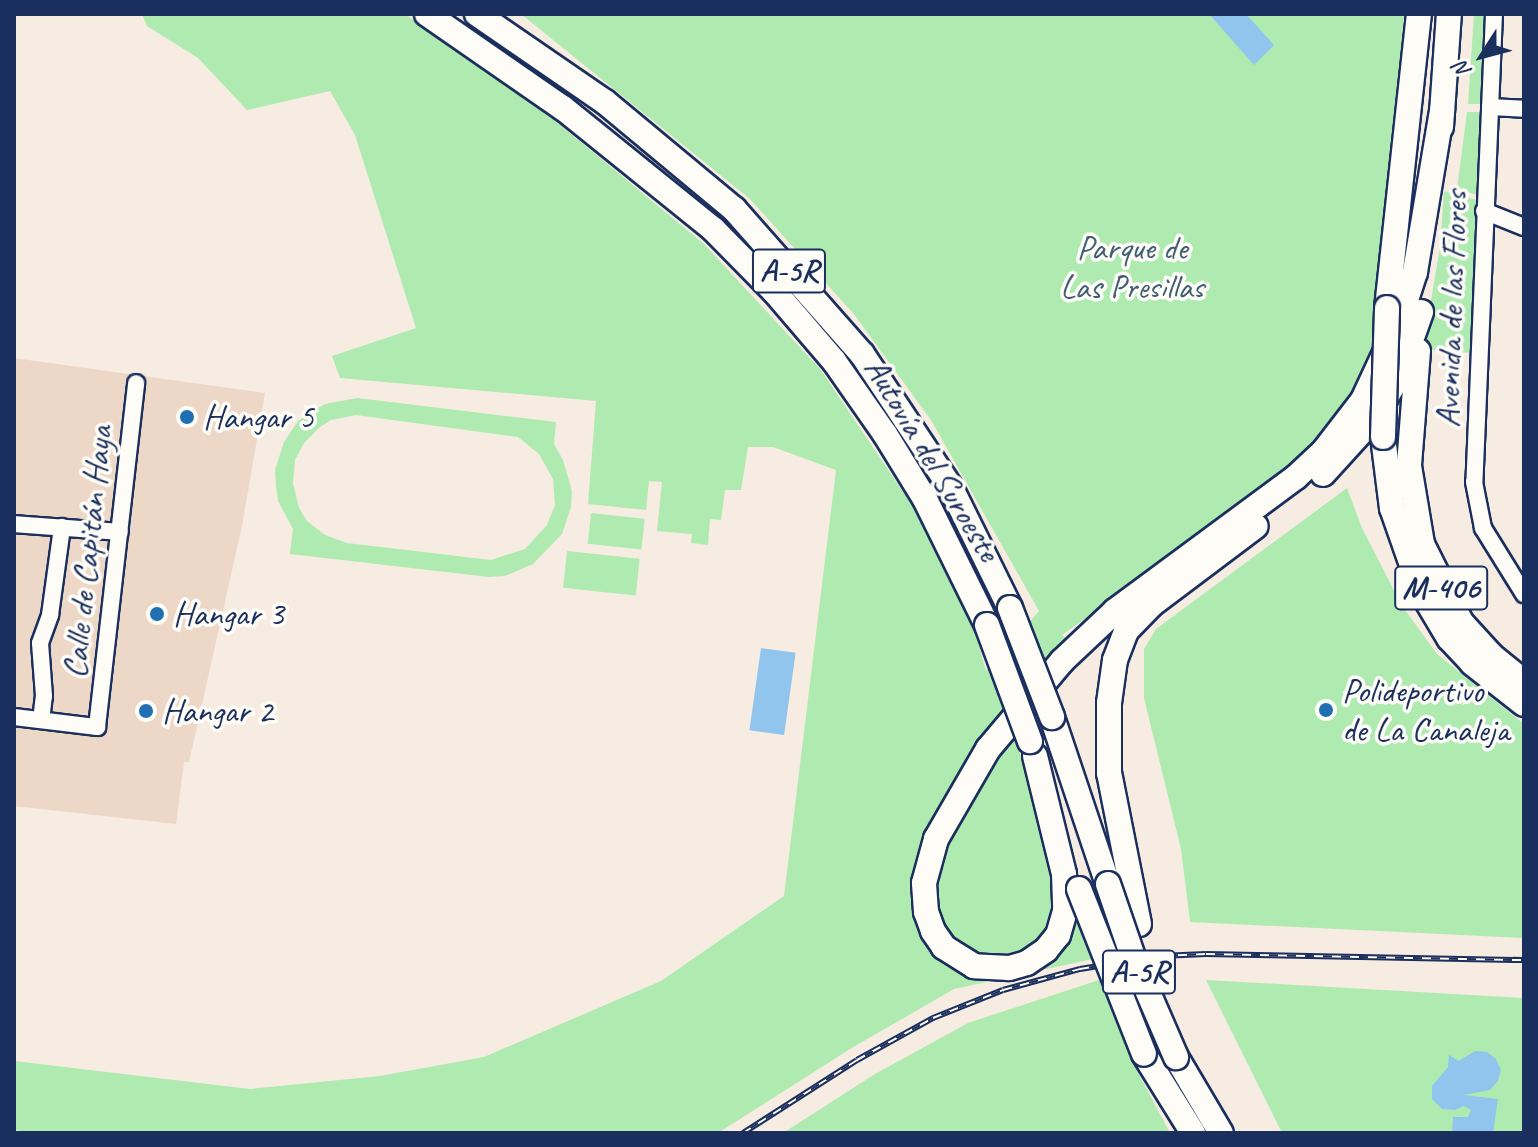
<!DOCTYPE html>
<html>
<head>
<meta charset="utf-8">
<style>
	body { margin:0 }
	#map { position:relative; width:1538px; height:1147px; overflow:hidden; background:#f6ece1; font-family:Caveat,sans-serif }
	div>[style] { position:absolute }
	.built>* { inset:0; background:#edd8c7 }
	.green>* { inset:0; background:#afebb1; transform-origin:0 0 }
	.water>* { inset:0; background:#91c5ee; transform-origin:0 0 }
	.roads { filter:drop-shadow(2px 0 #1b2f5e) drop-shadow(-2px 0 #1b2f5e) drop-shadow(0 2px #1b2f5e) drop-shadow(0 -2px #1b2f5e) }
	.minor>* { height:16px; margin:-8px; padding:0 8px; transform-origin:8px; border-radius:8px; background:#fdfcf7 }
	.highway>* { height:24px; margin:-12px; padding:0 12px; transform-origin:12px; border-radius:12px; background:#fdfcf7 }
	.rail>* { height:6px; margin-top:-3px; transform-origin:0; background:repeating-linear-gradient(90deg,#fdfcf7 0 9px,#1b2f5e 0 18px); box-sizing:border-box; border-block:2px solid #1b2f5e }
	.bridges { filter:drop-shadow(2px 0 #1b2f5e) drop-shadow(-2px 0 #1b2f5e) drop-shadow(0 2px #1b2f5e) drop-shadow(0 -2px #1b2f5e) }
	.highway-bridge>* { height:24px; margin:-12px; padding:0 12px; transform-origin:12px; border-radius:12px; background:#fdfcf7 }
	.dots>* { width:22px; height:22px; translate:-50% -50%; box-sizing:border-box; border:4px solid #fdfcf7; border-radius:50% }
	span { translate:-50% -50%; white-space:nowrap; text-align:center; line-height:1.15; -webkit-text-stroke:7px #fdfcf7; paint-order:stroke }
	.shield-label span { padding:2px 6px; background:#fdfcf7; border:2px solid; border-radius:6px; -webkit-text-stroke-width:0 }
	.shield-label { font-size:32px; color:#1b2f5e; font-weight:700 }
	.park-label { font-size:34px; color:#405e73 }
	.street-label { font-size:34px; color:#1b2f5e }
	.poi-label { font-size:34px; color:#1b2f5e }
	.left { translate:0 -50%; text-align:left }
	.frame { position:absolute; inset:0; border:16px solid #1b2f5e; pointer-events:none }
	.north { position:absolute; left:1442px; top:16px; width:80px; height:80px; -webkit-text-stroke:6px #fdfcf7; paint-order:stroke; rotate:234deg; font-size:22px; font-weight:700; line-height:32px; text-align:center; color:#1b2f5e }
	.north::after { content:''; display:block; margin:auto; width:28px; height:36px; background:#1b2f5e; clip-path:polygon(50% 0,100% 100%,50% 72%,0 100%) }
</style>
</head>
<body>
<div id="map">
	<div class="built">
		<div style="clip-path:polygon(14px 358px,265px 393px,242px 526px,189px 762px,184px 762px,176px 824px,14px 806px)"></div>
	</div>
	<div class="green">
		<div style="clip-path:polygon(142px 14px,405px 14px,554px 120px,704px 244px,820px 369px,912px 505px,974px 629px,986px 671px,1039px 611px,931px 420px,853px 313px,750px 199px,521px 14px,1404px 14px,1396px 146px,1374px 367px,1329px 438px,1241px 508px,1062px 635px,1071px 643px,1008px 721px,1093px 959px,954px 989px,850px 1049px,718px 1133px,37px 1133px,14px 1130px,14px 1061px,250px 1089px,380px 1076px,484px 1057px,661px 981px,784px 896px,836px 470px,773px 447px,748px 447px,741px 490px,725px 490px,721px 520px,710px 519px,708px 545px,691px 543px,692px 534px,657px 531px,662px 482px,649px 481px,646px 510px,588px 504px,596px 401px,340px 378px,332px 356px,416px 328px,355px 135px,330px 91px,247px 110px,198px 58px,147px 26px)"></div>
		<div style="clip-path:polygon(1474px 14px,1485px 14px,1482px 104px,1468px 104px)"></div>
		<div style="clip-path:polygon(1467px 112px,1481px 112px,1478px 195px,1457px 189px)"></div>
		<div style="clip-path:polygon(1444px 191px,1477px 200px,1471px 353px,1423px 349px,1440px 247px)"></div>
		<div style="clip-path:polygon(evenodd,357px 398px,556px 422px,554px 444px,563px 460px,572px 491px,571px 507px,562px 534px,533px 564px,505px 576px,489px 577px,290px 554px,293px 529px,278px 501px,276px 486px,275px 470px,284px 442px,298px 421px,313px 411px,325px 404px,357px 398px,356px 415px,518px 437px,539px 454px,553px 479px,555px 505px,547px 525px,525px 549px,491px 560px,347px 543px,325px 535px,307px 521px,299px 508px,293px 483px,295px 460px,304px 443px,320px 427px,331px 420px,356px 415px)"></div>
		<div style="clip-path:polygon(1347px 488px,1362px 528px,1402px 606px,1437px 654px,1524px 724px,1524px 938px,1190px 922px,1181px 849px,1144px 698px,1144px 649px,1156px 629px)"></div>
		<div style="left:591px;top:513px;width:54px;height:31px;rotate:6deg"></div>
		<div style="left:567px;top:551px;width:73px;height:37px;rotate:6deg"></div>
		<div style="clip-path:polygon(1099px 980px,1136px 1069px,1170px 1133px,783px 1133px,875px 1074px,968px 1023px)"></div>
		<div style="clip-path:polygon(1206px 980px,1524px 998px,1524px 1133px,1282px 1133px)"></div>
	</div>
	<div class="water">
		<div style="clip-path:polygon(1209px 14px,1246px 14px,1274px 45px,1254px 65px)"></div>
		<div style="left:761px;top:648px;width:35px;height:83px;rotate:8deg"></div>
		<div style="clip-path:polygon(1475px 1051px,1487px 1052px,1496px 1059px,1501px 1070px,1498px 1081px,1490px 1090px,1464px 1095px,1498px 1099px,1493px 1133px,1452px 1133px,1453px 1117px,1468px 1117px,1471px 1110px,1464px 1106px,1455px 1110px,1442px 1109px,1432px 1099px,1432px 1086px,1448px 1067px,1449px 1055px,1459px 1061px)"></div>
	</div>
	<div class="roads">
		<div class="minor">
			<div style="left:1494px;top:14px;width:468px;rotate:92.4deg"></div>
			<div style="left:1474px;top:482px;width:47px;rotate:78.9deg"></div>
			<div style="left:1483px;top:528px;width:78px;rotate:58.2deg"></div>
			<div style="left:1490px;top:107px;width:34px;rotate:3deg"></div>
			<div style="left:1484px;top:211px;width:43px;rotate:21.8deg"></div>
			<div style="left:14px;top:524px;width:106px;rotate:4.3deg"></div>
			<div style="left:14px;top:717px;width:84px;rotate:6.9deg"></div>
			<div style="left:97px;top:727px;width:346px;rotate:-83.5deg"></div>
			<div style="left:41px;top:720px;width:24px;rotate:-83deg"></div>
			<div style="left:44px;top:696px;width:53px;rotate:-94.3deg"></div>
			<div style="left:40px;top:643px;width:30px;rotate:-70deg"></div>
			<div style="left:50px;top:615px;width:89px;rotate:-82.2deg"></div>
		</div>
		<div class="highway">
			<div style="left:427px;top:14px;width:165px;rotate:34.7deg"></div>
			<div style="left:563px;top:108px;width:193px;rotate:38.9deg"></div>
			<div style="left:713px;top:229px;width:87px;rotate:45.5deg"></div>
			<div style="left:774px;top:291px;width:92px;rotate:49.4deg"></div>
			<div style="left:834px;top:361px;width:89px;rotate:55.1deg"></div>
			<div style="left:885px;top:434px;width:76px;rotate:58.4deg"></div>
			<div style="left:925px;top:499px;width:140px;rotate:63.8deg"></div>
			<div style="left:477px;top:14px;width:155px;rotate:34.5deg"></div>
			<div style="left:605px;top:102px;width:168px;rotate:39.7deg"></div>
			<div style="left:734px;top:209px;width:193px;rotate:48.6deg"></div>
			<div style="left:862px;top:354px;width:161px;rotate:56.4deg"></div>
			<div style="left:951px;top:488px;width:134px;rotate:63.8deg"></div>
			<div style="left:1441px;top:127px;width:113px;rotate:-86deg"></div>
			<div style="left:1387px;top:308px;width:296px;rotate:-83.8deg"></div>
			<div style="left:1418px;top:351px;width:115px;rotate:94.5deg"></div>
			<div style="left:1409px;top:466px;width:79px;rotate:80.5deg"></div>
			<div style="left:1422px;top:544px;width:87px;rotate:63.4deg"></div>
			<div style="left:1461px;top:622px;width:46px;rotate:47.6deg"></div>
			<div style="left:1492px;top:656px;width:41px;rotate:39.1deg"></div>
			<div style="left:1383px;top:437px;width:72px;rotate:82.8deg"></div>
			<div style="left:1392px;top:508px;width:88px;rotate:70.7deg"></div>
			<div style="left:1421px;top:591px;width:55px;rotate:59.2deg"></div>
			<div style="left:1449px;top:638px;width:34px;rotate:47deg"></div>
			<div style="left:1472px;top:663px;width:66px;rotate:38.3deg"></div>
			<div style="left:1323px;top:474px;width:76px;rotate:-47.7deg"></div>
			<div style="left:1374px;top:418px;width:48px;rotate:-59.7deg"></div>
			<div style="left:1398px;top:377px;width:69px;rotate:-70.5deg"></div>
			<div style="left:1052px;top:717px;width:176px;rotate:71.5deg"></div>
			<div style="left:1035px;top:756px;width:122px;rotate:76.2deg"></div>
			<div style="left:1064px;top:874px;width:37px;rotate:88deg"></div>
			<div style="left:1065px;top:911px;width:25px;rotate:106deg"></div>
			<div style="left:1058px;top:935px;width:19px;rotate:129deg"></div>
			<div style="left:1046px;top:950px;width:23px;rotate:146deg"></div>
			<div style="left:1027px;top:963px;width:19px;rotate:164deg"></div>
			<div style="left:1009px;top:968px;width:35px;rotate:-177deg"></div>
			<div style="left:974px;top:966px;width:36px;rotate:-148deg"></div>
			<div style="left:944px;top:947px;width:19px;rotate:-125deg"></div>
			<div style="left:933px;top:931px;width:20px;rotate:-110deg"></div>
			<div style="left:926px;top:912px;width:29px;rotate:-94deg"></div>
			<div style="left:924px;top:883px;width:46px;rotate:-74.7deg"></div>
			<div style="left:936px;top:839px;width:104px;rotate:-60deg"></div>
			<div style="left:988px;top:749px;width:115px;rotate:-49.9deg"></div>
			<div style="left:1062px;top:661px;width:73px;rotate:-43.3deg"></div>
			<div style="left:1115px;top:611px;width:225px;rotate:-36.5deg"></div>
			<div style="left:1296px;top:477px;width:37px;rotate:-43deg"></div>
			<div style="left:1323px;top:452px;width:66px;rotate:-52.4deg"></div>
			<div style="left:1363px;top:400px;width:83px;rotate:-65deg"></div>
			<div style="left:1398px;top:325px;width:56px;rotate:-72.2deg"></div>
			<div style="left:1415px;top:272px;width:163px;rotate:-80.5deg"></div>
			<div style="left:1139px;top:924px;width:154px;rotate:-101.2deg"></div>
			<div style="left:1109px;top:773px;width:70px;rotate:-90deg"></div>
			<div style="left:1109px;top:703px;width:43px;rotate:-82.1deg"></div>
			<div style="left:1115px;top:660px;width:31px;rotate:-69deg"></div>
			<div style="left:1126px;top:631px;width:36px;rotate:-46deg"></div>
			<div style="left:1151px;top:605px;width:131px;rotate:-37deg"></div>
			<div style="left:1144px;top:1054px;width:93px;rotate:58.2deg"></div>
			<div style="left:1176px;top:1057px;width:88px;rotate:59.4deg"></div>
		</div>
	</div>
	<div class="rail">
		<div style="left:743px;top:1133px;width:135px;rotate:-32.6deg"></div>
		<div style="left:857px;top:1060px;width:87px;rotate:-28.9deg"></div>
		<div style="left:933px;top:1018px;width:75px;rotate:-21.8deg"></div>
		<div style="left:1003px;top:990px;width:80px;rotate:-15.3deg"></div>
		<div style="left:1080px;top:969px;width:81px;rotate:-9.2deg"></div>
		<div style="left:1160px;top:956px;width:46px;rotate:-2.5deg"></div>
		<div style="left:1206px;top:954px;width:318px;rotate:1.1deg"></div>
	</div>
	<div class="bridges">
		<div class="highway-bridge">
			<div style="left:1383px;top:437px;width:129px;rotate:-88.2deg"></div>
			<div style="left:1010px;top:608px;width:117px;rotate:68.9deg"></div>
			<div style="left:987px;top:625px;width:124px;rotate:69.7deg"></div>
			<div style="left:1108px;top:884px;width:80px;rotate:71.1deg"></div>
			<div style="left:1134px;top:960px;width:106px;rotate:66.6deg"></div>
			<div style="left:1079px;top:889px;width:177px;rotate:68.5deg"></div>
		</div>
	</div>
	<div class="dots">
		<div style="left:187px;top:417px;background:#1f6fb2"></div>
		<div style="left:157px;top:614px;background:#1f6fb2"></div>
		<div style="left:1326px;top:710px;background:#1f6fb2"></div>
		<div style="left:146px;top:711px;background:#1f6fb2"></div>
	</div>
	<div class="shield-label">
		<span style="left:789px;top:271px">A-5R</span>
		<span style="left:1441px;top:588px">M-406</span>
		<span style="left:1139px;top:972px">A-5R</span>
	</div>
	<div class="park-label">
		<span style="left:1132px;top:267px">Parque de<br>Las Presillas</span>
	</div>
	<div class="street-label">
		<span style="left:1451px;top:309px;rotate:-88deg">Avenida de las Flores</span>
		<span style="left:933px;top:459px;rotate:59deg">Autovía del Suroeste</span>
		<span style="left:87px;top:552px;rotate:-84deg">Calle de Capitán Haya</span>
	</div>
	<div class="poi-label">
		<span class="left" style="left:203px;top:417px">Hangar 5</span>
		<span class="left" style="left:173px;top:614px">Hangar 3</span>
		<span class="left" style="left:1342px;top:710px">Polideportivo<br>de La Canaleja</span>
		<span class="left" style="left:162px;top:711px">Hangar 2</span>
	</div>
	<div class="frame"></div>
	<div class="north">N</div>
</div>
</body>
</html>
